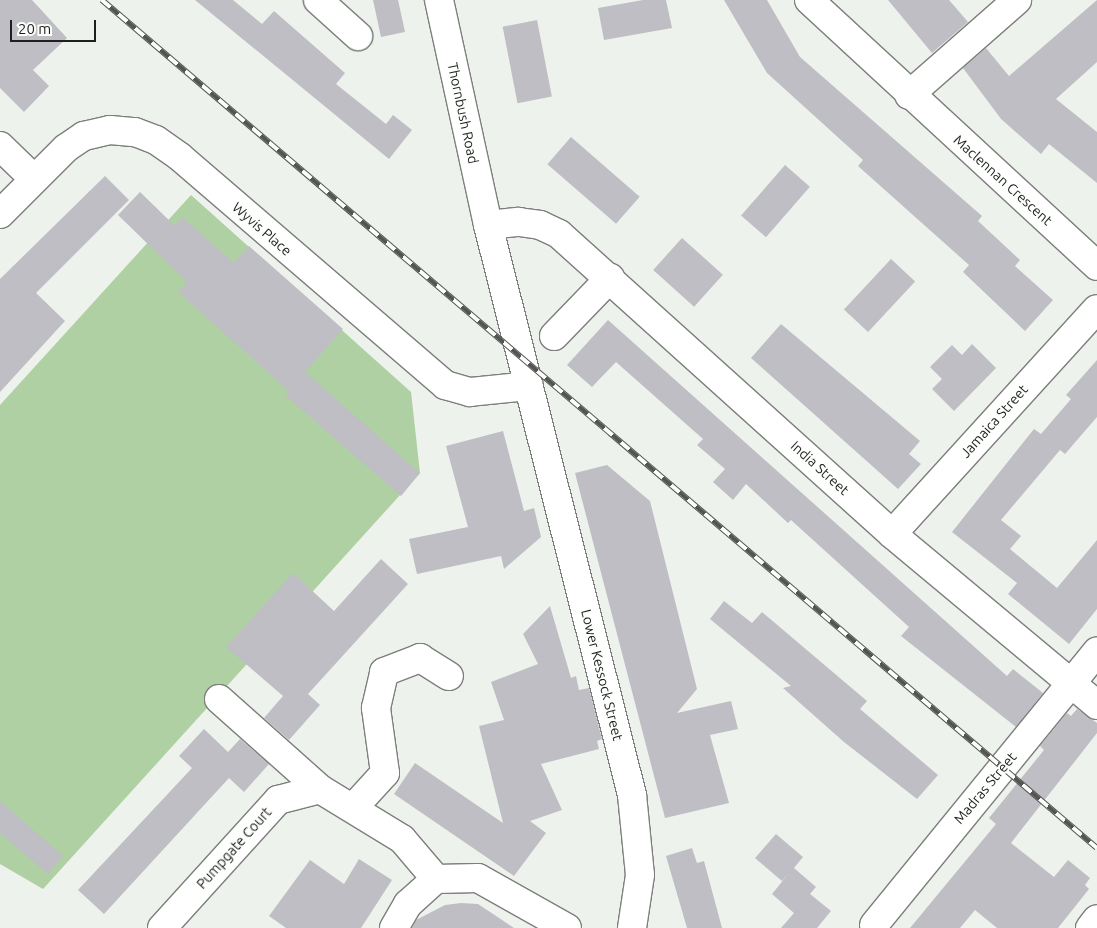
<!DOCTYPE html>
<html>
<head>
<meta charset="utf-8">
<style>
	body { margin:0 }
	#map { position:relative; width:1097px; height:928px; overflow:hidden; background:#eef2ed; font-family:Ubuntu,sans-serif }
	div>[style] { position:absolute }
	.green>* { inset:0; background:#afd0a2 }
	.building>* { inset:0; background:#bebec4; transform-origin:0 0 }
	.roads { filter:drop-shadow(1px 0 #7c7f7b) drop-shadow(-1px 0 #7c7f7b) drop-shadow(0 1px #7c7f7b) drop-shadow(0 -1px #7c7f7b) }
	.minor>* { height:28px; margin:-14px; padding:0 14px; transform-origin:14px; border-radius:14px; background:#fff }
	.rail>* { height:5.5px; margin-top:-2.75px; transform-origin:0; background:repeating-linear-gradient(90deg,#fdfffc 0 11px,#535552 0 22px); box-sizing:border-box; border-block:1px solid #535552 }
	span { translate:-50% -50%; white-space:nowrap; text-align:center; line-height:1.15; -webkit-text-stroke:4px #fdfffc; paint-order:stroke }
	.street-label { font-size:14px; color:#1e201e }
	.scale { position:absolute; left:10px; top:20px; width:86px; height:22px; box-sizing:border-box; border:2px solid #1e201e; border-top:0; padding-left:6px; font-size:15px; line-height:18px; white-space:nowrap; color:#1e201e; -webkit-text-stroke:4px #fdfffc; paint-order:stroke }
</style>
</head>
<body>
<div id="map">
	<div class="green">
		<div style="clip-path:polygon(191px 195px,411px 392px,420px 473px,43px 889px,0 864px,0 405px)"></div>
	</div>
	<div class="building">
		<div style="clip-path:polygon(0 0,32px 0,67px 38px,33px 70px,49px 86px,24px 112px,0 88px)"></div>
		<div style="clip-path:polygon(195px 0,233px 0,262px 24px,274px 11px,345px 73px,336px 84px,386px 124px,393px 115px,412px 130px,389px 159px)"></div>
		<div style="clip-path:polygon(373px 0,398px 0,405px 32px,381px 37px)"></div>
		<div style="clip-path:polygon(643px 0,666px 0,672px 28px,604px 40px,598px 8px)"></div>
		<div style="clip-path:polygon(724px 0,767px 0,800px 57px,982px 216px,978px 221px,1020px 260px,1015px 266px,1053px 300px,1025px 331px,963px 272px,969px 265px,858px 166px,863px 160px,767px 73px)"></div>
		<div style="clip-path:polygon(888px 0,949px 0,968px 22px,932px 53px)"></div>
		<div style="clip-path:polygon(1097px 0,1097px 62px,1056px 99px,1097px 132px,1097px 183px,1049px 144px,1041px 154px,1001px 119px,963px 68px,986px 48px,1009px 76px)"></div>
		<div style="left:537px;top:20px;width:78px;height:35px;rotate:79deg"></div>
		<div style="left:571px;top:137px;width:91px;height:36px;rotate:41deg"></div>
		<div style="left:785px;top:165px;width:33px;height:67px;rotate:41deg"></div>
		<div style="clip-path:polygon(105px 176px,129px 200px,36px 293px,65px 321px,0 392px,0 279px)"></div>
		<div style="clip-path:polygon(140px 192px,175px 226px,182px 217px,234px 263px,249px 246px,343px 329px,305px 372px,420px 473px,401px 496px,285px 395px,289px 391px,178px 292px,187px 282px,118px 215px)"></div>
		<div style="left:682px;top:238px;width:55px;height:43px;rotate:42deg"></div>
		<div style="left:891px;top:259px;width:33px;height:69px;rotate:43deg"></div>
		<div style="clip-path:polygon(608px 320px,1007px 676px,1013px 669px,1043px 693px,1016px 727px,901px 636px,909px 627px,791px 520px,788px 523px,746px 484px,733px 500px,713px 482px,725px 469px,697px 445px,703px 439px,616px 362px,592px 387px,567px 365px)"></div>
		<div style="clip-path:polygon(781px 324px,920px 441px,909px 454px,921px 464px,898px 489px,751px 358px)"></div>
		<div style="clip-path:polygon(972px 344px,996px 368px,954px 411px,932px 389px,942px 379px,930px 367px,952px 345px,962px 355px)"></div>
		<div style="clip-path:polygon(1097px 360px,1097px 417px,1065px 454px,1060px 450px,1001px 520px,1021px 536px,1010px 549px,1057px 588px,1097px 540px,1097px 609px,1069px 644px,1008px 594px,1017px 583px,952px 532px,1034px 429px,1041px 434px,1071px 399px,1066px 395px)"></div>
		<div style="clip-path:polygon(503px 431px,524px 511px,534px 508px,541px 537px,504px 569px,501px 556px,417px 574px,409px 539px,468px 527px,446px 446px)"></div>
		<div style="clip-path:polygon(607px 465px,650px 501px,697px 689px,677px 713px,731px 701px,738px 729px,710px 735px,729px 803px,665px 818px,575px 473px)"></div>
		<div style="clip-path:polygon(381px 559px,408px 584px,308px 694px,320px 705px,289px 740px,264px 718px,283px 696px,226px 647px,293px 573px,334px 611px)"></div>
		<div style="clip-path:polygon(724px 601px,752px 623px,762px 612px,867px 701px,860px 709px,938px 775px,917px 799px,844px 742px,783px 688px,791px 686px,710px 619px)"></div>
		<div style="clip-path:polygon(550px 606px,571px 678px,576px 676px,579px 690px,589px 688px,602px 739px,597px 741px,599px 749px,541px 764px,562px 810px,530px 821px,546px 833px,514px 876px,394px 794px,415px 763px,503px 823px,479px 726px,504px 720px,491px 682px,538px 664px,523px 634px)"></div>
		<div style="clip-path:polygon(1077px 709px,1097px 723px,1097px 733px,1011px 843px,1054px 877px,1068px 860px,1090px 878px,1085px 885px,1089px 889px,1058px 928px,997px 928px,975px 910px,960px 928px,910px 928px,996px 824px,989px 818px,1044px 750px,1040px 746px,1067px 713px,1071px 716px)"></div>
		<div style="clip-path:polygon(204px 729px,228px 752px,240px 739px,269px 764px,244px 792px,229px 778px,104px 914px,78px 890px,192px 768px,179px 756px)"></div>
		<div style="clip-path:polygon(0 801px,63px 856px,48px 874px,0 833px)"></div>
		<div style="clip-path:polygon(776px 834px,803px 857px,794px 868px,816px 887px,810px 894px,831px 911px,817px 928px,781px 928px,794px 913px,772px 894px,789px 873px,782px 881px,755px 858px)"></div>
		<div style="clip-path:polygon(692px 848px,697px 863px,704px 861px,722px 928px,687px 928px,666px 856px)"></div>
		<div style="clip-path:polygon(359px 859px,392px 880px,361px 928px,286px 928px,269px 916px,310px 860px,344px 884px)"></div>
		<div style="clip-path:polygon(461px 903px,478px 904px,514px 928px,412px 928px,416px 920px,445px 905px)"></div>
	</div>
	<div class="roads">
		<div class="minor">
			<div style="left:318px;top:0;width:54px;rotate:42deg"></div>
			<div style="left:439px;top:0;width:230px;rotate:77.7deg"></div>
			<div style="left:488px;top:225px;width:588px;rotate:75.82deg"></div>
			<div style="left:632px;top:795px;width:80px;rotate:84.3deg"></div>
			<div style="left:640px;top:875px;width:54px;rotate:98.6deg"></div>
			<div style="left:809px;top:0;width:392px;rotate:42.7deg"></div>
			<div style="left:909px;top:95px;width:144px;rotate:-41.3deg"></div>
			<div style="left:0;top:146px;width:47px;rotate:44.1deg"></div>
			<div style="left:0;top:214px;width:93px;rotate:-45deg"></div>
			<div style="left:66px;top:148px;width:22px;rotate:-34deg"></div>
			<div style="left:84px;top:136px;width:27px;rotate:-13deg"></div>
			<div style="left:110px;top:130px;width:25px;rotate:5deg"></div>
			<div style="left:135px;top:132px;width:22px;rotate:21deg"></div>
			<div style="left:156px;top:140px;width:29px;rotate:35deg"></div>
			<div style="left:180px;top:157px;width:350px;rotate:40.7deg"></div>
			<div style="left:445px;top:385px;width:26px;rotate:16deg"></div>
			<div style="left:470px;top:392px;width:59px;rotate:-5.8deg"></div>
			<div style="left:488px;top:225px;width:31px;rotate:-6deg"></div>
			<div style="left:519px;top:222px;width:21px;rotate:8deg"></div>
			<div style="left:540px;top:225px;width:21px;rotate:25deg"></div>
			<div style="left:559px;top:234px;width:448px;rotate:42deg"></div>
			<div style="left:892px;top:534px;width:267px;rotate:39.8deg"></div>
			<div style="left:554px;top:336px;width:81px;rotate:-46deg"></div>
			<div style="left:892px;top:534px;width:304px;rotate:-47.7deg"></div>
			<div style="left:219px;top:699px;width:135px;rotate:41.7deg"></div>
			<div style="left:320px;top:789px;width:96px;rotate:31.4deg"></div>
			<div style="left:402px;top:839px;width:52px;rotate:49.6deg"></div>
			<div style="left:354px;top:807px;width:46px;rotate:-47.6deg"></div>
			<div style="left:385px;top:773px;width:66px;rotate:-97.9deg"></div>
			<div style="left:376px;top:708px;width:37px;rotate:-77deg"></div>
			<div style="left:384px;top:672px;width:39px;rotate:-21deg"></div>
			<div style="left:420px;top:658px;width:34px;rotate:32deg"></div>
			<div style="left:436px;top:879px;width:42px;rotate:-1.4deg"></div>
			<div style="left:478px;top:878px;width:102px;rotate:29.3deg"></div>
			<div style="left:874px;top:925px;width:353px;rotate:-50.8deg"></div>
			<div style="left:162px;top:928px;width:173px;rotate:-47.8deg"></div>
			<div style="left:278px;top:800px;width:43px;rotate:-14.7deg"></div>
			<div style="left:394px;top:928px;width:28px;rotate:-60deg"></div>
			<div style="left:408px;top:904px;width:38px;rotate:-42deg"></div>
			<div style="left:1090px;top:928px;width:11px;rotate:-52deg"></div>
		</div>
	</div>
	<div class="rail">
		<div style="left:102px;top:0;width:1307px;rotate:40.44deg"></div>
	</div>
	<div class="street-label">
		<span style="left:463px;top:113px;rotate:78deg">Thornbush Road</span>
		<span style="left:1003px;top:180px;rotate:42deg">Maclennan Crescent</span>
		<span style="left:262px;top:229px;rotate:41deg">Wyvis Place</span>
		<span style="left:994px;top:421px;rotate:-48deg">Jamaica Street</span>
		<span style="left:820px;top:468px;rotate:42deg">India Street</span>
		<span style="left:602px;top:675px;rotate:76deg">Lower Kessock Street</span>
		<span style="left:985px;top:788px;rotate:-50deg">Madras Street</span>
		<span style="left:234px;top:848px;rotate:-48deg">Pumpgate Court</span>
	</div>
	<div class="scale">20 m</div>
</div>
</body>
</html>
